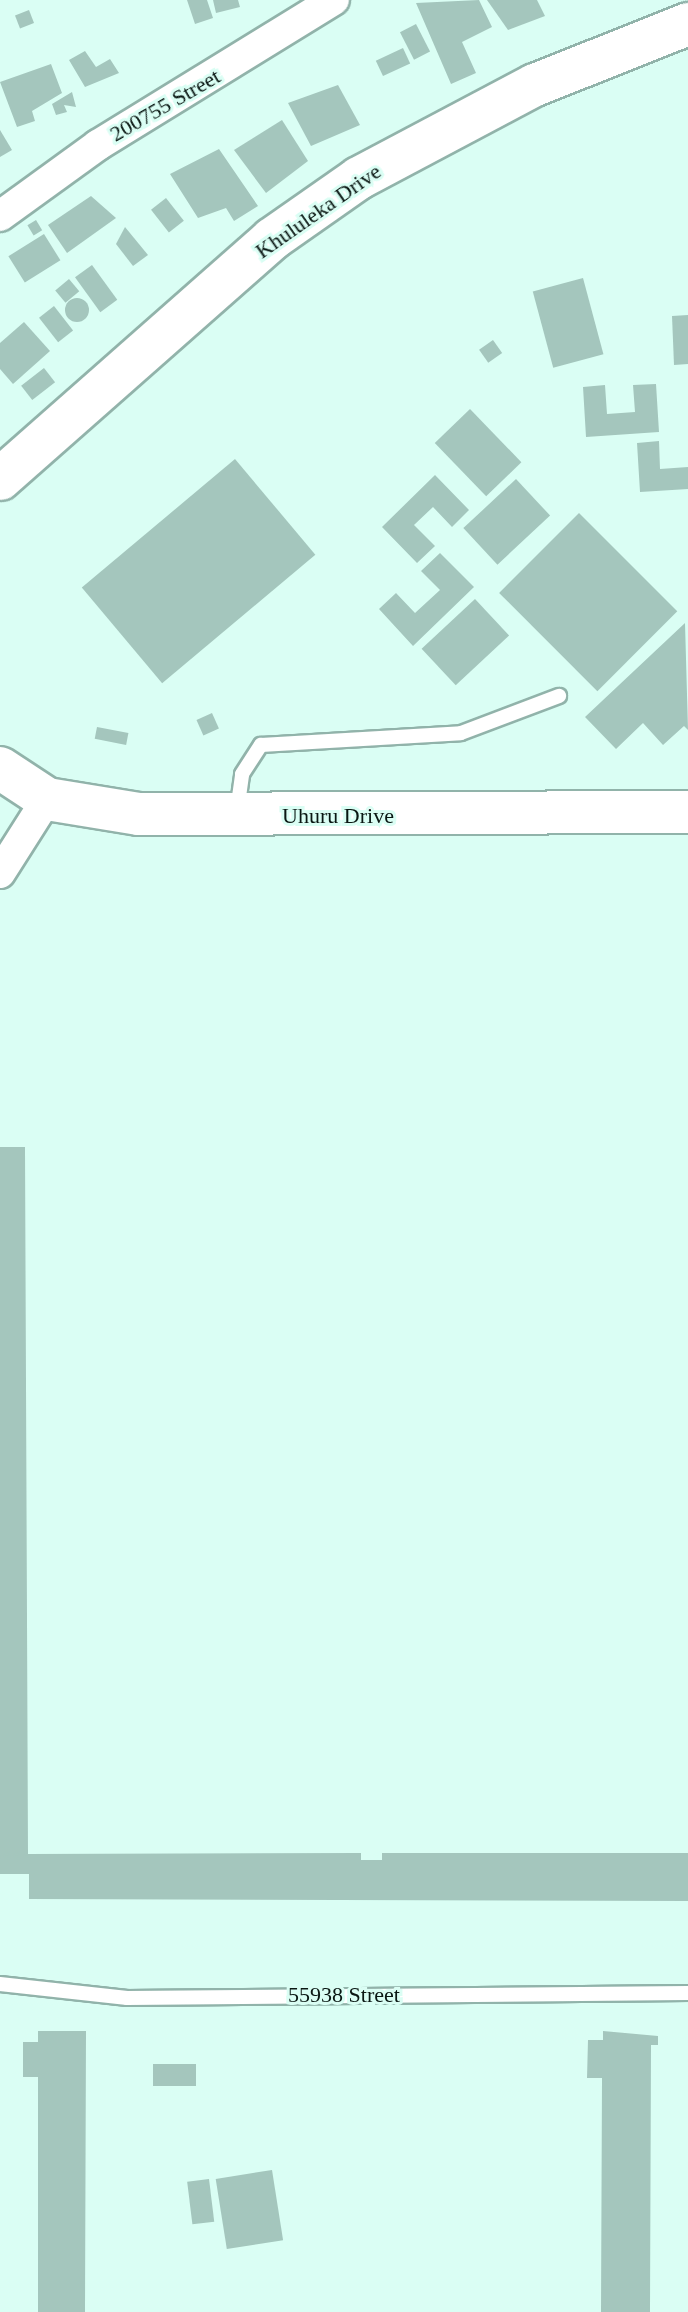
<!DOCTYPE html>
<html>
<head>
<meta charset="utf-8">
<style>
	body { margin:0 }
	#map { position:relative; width:688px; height:2312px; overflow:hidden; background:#dafef4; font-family:Georgia,serif }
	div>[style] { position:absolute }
	.building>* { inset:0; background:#a4c6bd; transform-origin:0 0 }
	.round { border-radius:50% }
	.roads { filter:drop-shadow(2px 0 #91b3aa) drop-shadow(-2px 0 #91b3aa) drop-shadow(0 2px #91b3aa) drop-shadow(0 -2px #91b3aa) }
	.lane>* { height:14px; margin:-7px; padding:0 7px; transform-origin:7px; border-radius:7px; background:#fff }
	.street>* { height:30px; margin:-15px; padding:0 15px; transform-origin:15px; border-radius:15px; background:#fff }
	.secondary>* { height:42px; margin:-21px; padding:0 21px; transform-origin:21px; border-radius:21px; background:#fff }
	span { translate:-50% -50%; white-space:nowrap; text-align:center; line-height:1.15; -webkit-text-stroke:6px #dafef4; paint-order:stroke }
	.street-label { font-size:22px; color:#0a1713 }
</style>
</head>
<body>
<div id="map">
	<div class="building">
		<div style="clip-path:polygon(187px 0,207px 0,213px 18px,195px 24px)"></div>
		<div style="clip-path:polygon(213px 0,238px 0,240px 7px,216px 13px)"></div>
		<div style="clip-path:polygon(479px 0,492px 27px,462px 42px,476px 73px,451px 84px,416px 3px)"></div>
		<div style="clip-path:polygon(487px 0,537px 0,545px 16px,508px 30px)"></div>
		<div style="left:29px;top:10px;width:14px;height:15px;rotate:69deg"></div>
		<div style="left:416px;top:24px;width:31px;height:18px;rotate:63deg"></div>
		<div style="left:403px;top:48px;width:17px;height:30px;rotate:65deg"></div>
		<div style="clip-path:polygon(85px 51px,96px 67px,110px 59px,119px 73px,85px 87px,69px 60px)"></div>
		<div style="clip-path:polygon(51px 64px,62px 93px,32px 111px,35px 121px,17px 127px,0 82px)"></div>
		<div style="clip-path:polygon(338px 85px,360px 125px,311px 146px,288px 103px)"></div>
		<div style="clip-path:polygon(72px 92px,76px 107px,64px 105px,67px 112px,56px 115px,52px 104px)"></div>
		<div style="clip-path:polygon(282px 120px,308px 161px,266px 193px,234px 150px)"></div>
		<div style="clip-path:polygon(0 130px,12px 150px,0 157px)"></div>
		<div style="clip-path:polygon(219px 149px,258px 206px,234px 221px,226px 208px,198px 218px,170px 174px)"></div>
		<div style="clip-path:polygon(91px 196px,116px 218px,67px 253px,48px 225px)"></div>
		<div style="left:166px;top:198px;width:29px;height:19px;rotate:52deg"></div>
		<div style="left:36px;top:220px;width:12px;height:10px;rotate:59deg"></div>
		<div style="clip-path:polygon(125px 227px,148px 255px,133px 266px,116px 244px)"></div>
		<div style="left:44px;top:234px;width:31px;height:42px;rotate:58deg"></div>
		<div style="left:92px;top:265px;width:43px;height:21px;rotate:54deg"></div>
		<div style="left:583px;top:278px;width:79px;height:52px;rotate:75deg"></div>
		<div style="left:69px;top:279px;width:16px;height:18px;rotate:50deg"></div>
		<div class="round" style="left:65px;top:298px;width:24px;height:24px"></div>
		<div style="left:54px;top:306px;width:31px;height:19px;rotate:52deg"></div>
		<div style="clip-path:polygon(688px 315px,688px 364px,674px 365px,672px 316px)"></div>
		<div style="clip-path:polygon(24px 322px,50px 351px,13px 384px,0 369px,0 343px)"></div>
		<div style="left:493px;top:340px;width:16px;height:17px;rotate:55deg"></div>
		<div style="left:44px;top:368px;width:18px;height:29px;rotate:52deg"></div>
		<div style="clip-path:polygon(656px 384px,659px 432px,586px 437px,583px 387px,605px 385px,607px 414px,635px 412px,633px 385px)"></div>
		<div style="left:470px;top:409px;width:74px;height:49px;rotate:46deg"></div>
		<div style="clip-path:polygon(659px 441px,660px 469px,688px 467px,688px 489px,640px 492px,637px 443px)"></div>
		<div style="left:235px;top:459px;width:125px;height:200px;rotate:50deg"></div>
		<div style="clip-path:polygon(435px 475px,469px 510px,452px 527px,433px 507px,414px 525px,435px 546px,417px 563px,382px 527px)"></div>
		<div style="left:516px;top:479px;width:50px;height:72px;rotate:47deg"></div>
		<div style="left:579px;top:513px;width:139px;height:113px;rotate:45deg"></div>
		<div style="clip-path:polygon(440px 553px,474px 587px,413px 646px,379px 609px,396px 593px,415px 613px,440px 590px,421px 571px)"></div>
		<div style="left:475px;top:599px;width:50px;height:73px;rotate:47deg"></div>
		<div style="clip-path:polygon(685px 623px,688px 730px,684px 726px,663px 745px,643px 723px,616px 749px,585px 717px)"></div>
		<div style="left:212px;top:713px;width:17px;height:17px;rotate:66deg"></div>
		<div style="left:97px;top:727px;width:32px;height:12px;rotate:11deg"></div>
		<div style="clip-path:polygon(0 1147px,25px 1147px,28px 1854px,361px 1853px,361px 1860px,382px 1860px,382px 1853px,688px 1853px,688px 1901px,29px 1899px,29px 1874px,0 1874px)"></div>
		<div style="clip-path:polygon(38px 2031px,86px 2031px,85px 2312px,38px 2312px,38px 2077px,23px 2077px,23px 2042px,38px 2042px)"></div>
		<div style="clip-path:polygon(603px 2031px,658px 2036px,658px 2045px,651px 2045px,650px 2312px,601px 2312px,602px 2078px,587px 2078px,588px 2040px,603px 2040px)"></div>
		<div style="left:153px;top:2064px;width:43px;height:22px"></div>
		<div style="left:272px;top:2170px;width:71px;height:57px;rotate:81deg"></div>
		<div style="left:209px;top:2179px;width:43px;height:22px;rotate:83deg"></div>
	</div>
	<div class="roads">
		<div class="lane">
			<div style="left:237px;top:811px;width:37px;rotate:-82deg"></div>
			<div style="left:242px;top:774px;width:35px;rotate:-57deg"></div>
			<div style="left:261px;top:745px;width:200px;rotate:-3.4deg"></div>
			<div style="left:461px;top:733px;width:105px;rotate:-20.7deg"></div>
			<div style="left:0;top:1984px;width:128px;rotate:6.3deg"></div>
			<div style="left:127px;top:1998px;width:561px;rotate:-0.51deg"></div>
		</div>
		<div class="street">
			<div style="left:0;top:216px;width:121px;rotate:-35.9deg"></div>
			<div style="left:98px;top:145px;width:277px;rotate:-31.6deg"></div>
			<div style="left:0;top:873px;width:88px;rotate:-57.6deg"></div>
		</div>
		<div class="secondary">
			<div style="left:0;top:479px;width:363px;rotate:-41.4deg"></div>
			<div style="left:272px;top:239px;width:106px;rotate:-35deg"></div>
			<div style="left:359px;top:178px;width:199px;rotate:-27.9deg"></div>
			<div style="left:535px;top:85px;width:165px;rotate:-21.7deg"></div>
			<div style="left:0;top:768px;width:56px;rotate:33.4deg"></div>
			<div style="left:47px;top:799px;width:93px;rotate:9.3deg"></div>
			<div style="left:139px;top:814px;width:549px;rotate:-0.21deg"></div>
		</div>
	</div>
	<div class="street-label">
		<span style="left:165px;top:105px;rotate:-30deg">200755 Street</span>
		<span style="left:318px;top:211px;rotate:-35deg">Khululeka Drive</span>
		<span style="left:338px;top:816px">Uhuru Drive</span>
		<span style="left:344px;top:1995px">55938 Street</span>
	</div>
</div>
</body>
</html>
